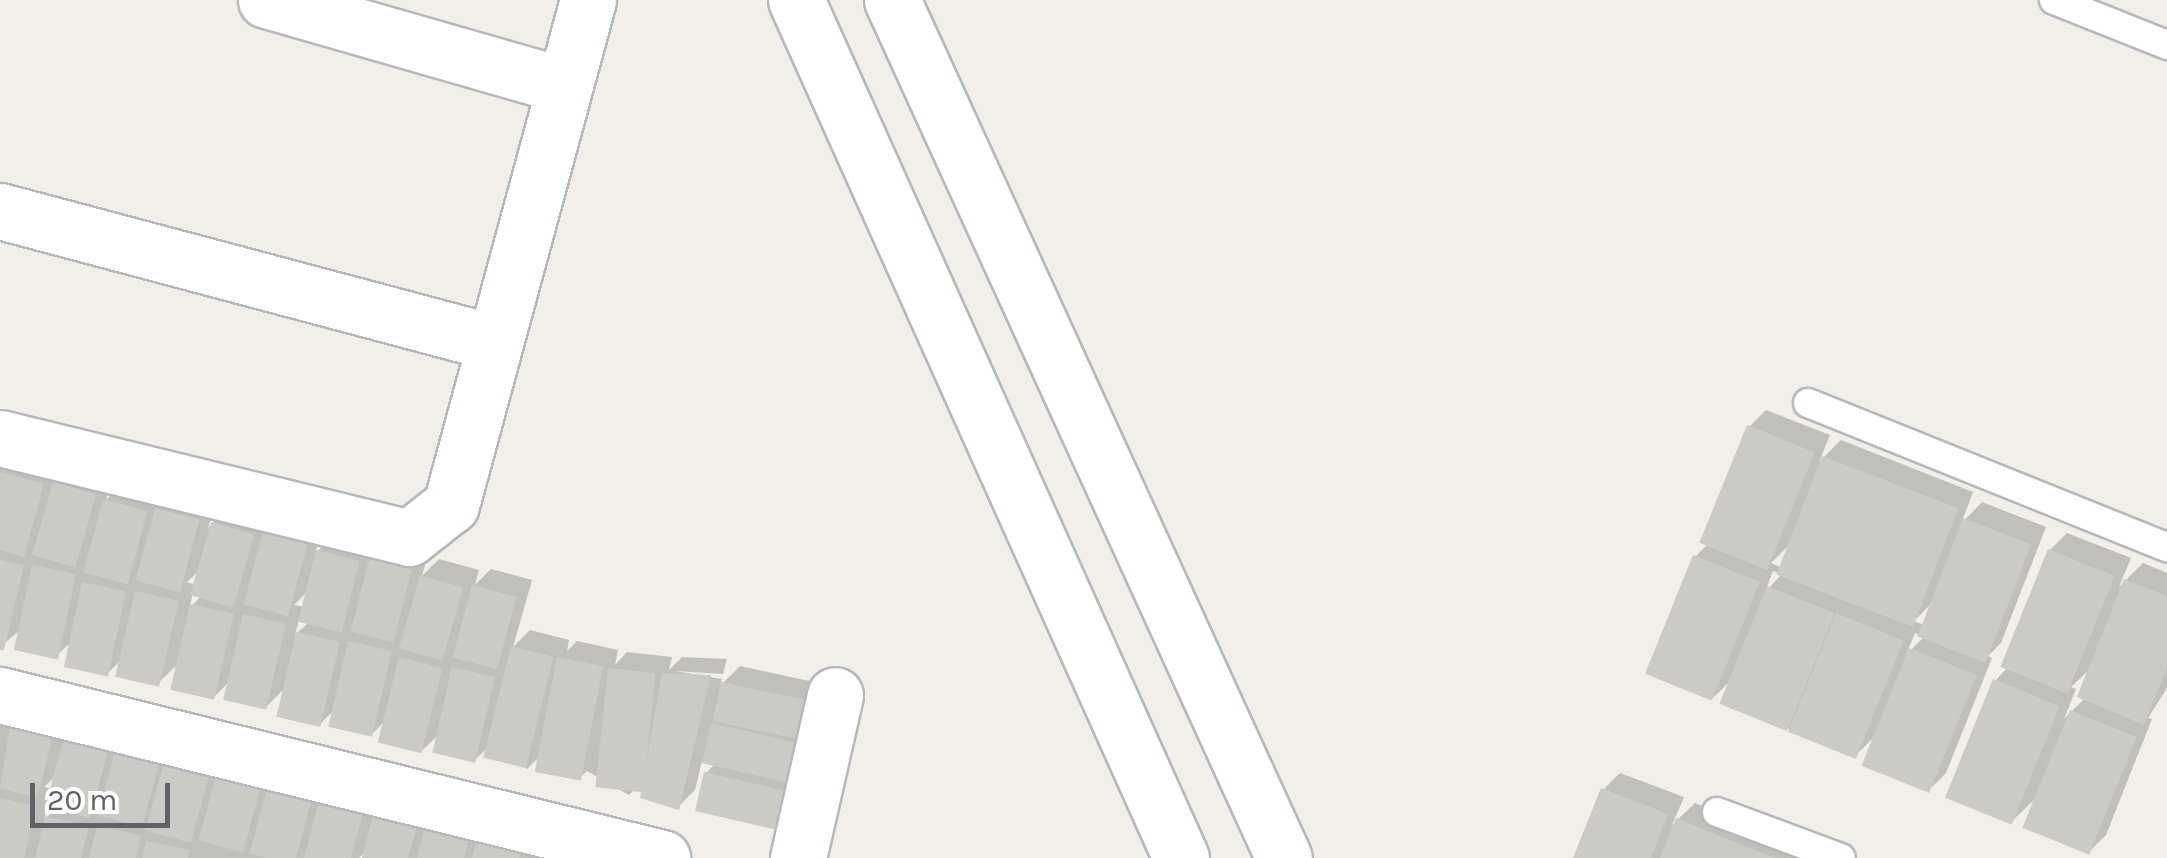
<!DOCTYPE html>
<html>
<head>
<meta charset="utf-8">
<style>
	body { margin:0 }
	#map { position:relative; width:2167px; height:858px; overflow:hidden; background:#f1efe8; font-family:Karla,sans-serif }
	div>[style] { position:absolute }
	.shadow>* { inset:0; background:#0003 }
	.building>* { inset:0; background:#cccac5; transform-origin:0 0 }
	.roads { filter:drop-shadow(2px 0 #b5b8bc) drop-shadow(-2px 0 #b5b8bc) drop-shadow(0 2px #b5b8bc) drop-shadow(0 -2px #b5b8bc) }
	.service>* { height:28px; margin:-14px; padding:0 14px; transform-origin:14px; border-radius:14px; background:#fff }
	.minor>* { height:55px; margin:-27.5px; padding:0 27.5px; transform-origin:27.5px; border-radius:27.5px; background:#fff }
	span { translate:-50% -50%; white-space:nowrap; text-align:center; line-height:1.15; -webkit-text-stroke:9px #fff; paint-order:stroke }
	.scale { position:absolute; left:30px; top:783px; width:140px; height:45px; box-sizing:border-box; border:5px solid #5f6368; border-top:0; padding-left:12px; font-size:30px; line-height:35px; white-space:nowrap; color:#5f6368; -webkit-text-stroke:8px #fff; paint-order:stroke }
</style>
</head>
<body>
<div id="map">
	<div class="shadow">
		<div style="clip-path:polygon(evenodd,1766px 410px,1830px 435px,1819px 462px,1841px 440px,1973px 492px,1961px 524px,1982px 502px,2046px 527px,2001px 643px,1988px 656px,1992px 658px,1946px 773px,1929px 790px,1878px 733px,1856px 755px,1723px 703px,1734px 677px,1713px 698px,1695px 557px,1708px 544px,1749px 427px,1766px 410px,1788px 546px,1780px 567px,1771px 563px,1788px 546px,1766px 410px,1773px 571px,1782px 574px,1765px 592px,1773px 571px,1766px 410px,1932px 603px,1924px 625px,1914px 621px,1932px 603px,1766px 410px,1915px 633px,1924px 637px,1906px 655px,1915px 633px)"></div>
		<div style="clip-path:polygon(evenodd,0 447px,10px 450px,4px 472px,19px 456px,60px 467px,55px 483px,72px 466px,112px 477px,106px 500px,123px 483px,162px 494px,158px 509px,174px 492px,215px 504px,208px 528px,230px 506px,270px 517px,266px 532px,282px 516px,322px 527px,315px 554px,335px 534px,376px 544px,372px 559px,388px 543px,428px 554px,422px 576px,439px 559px,479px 570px,475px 585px,491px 569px,532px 580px,513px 647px,530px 630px,569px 640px,567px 651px,577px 641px,618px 650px,615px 665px,627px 652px,672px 657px,669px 670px,682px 657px,727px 659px,723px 674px,675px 671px,722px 679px,720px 686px,740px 666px,828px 685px,802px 812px,706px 773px,715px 764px,702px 761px,695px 790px,678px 807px,646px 778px,629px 795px,587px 771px,577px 780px,539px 757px,527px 769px,489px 746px,475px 760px,439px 734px,423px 750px,388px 718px,372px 734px,336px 708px,319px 725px,286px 687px,266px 707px,230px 681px,214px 697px,180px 662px,158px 683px,122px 659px,106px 675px,71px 642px,55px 657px,19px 631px,0 647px,0 447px,201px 569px,196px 585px,187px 582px,201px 569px,0 447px,307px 592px,304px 607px,294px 605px,307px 592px,0 447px,193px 593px,202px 595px,189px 609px,193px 593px,0 447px,299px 620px,308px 623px,295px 635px,299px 620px)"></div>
		<div style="clip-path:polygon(evenodd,2067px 533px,2131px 558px,2119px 587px,2143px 563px,2167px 573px,2167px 688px,2148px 718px,2152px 719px,2106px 835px,2089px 852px,2037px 797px,2012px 821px,1995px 681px,2008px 667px,2050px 550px,2067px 533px,2092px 667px,2085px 698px,2064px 719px,2076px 689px,2071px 687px,2092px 667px)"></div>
		<div style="clip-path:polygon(evenodd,0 694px,636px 858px,364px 858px,366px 851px,359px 858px,0 858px,0 694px,56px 776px,52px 789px,44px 787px,56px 776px,0 694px,48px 805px,57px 807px,44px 820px,48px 805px)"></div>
		<div style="clip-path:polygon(1620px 773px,1684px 797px,1672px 825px,1695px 803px,1826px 858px,1576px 858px,1603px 790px)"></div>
	</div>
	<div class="building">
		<div style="left:1747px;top:425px;width:73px;height:127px;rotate:22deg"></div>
		<div style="left:1822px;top:456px;width:146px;height:127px;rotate:21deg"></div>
		<div style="clip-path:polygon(0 472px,44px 484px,24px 557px,0 550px)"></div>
		<div style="left:53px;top:482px;width:45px;height:76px;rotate:16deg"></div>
		<div style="left:103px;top:499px;width:46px;height:76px;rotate:15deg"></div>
		<div style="left:155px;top:508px;width:46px;height:75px;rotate:15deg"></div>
		<div style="left:1963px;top:518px;width:73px;height:127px;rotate:21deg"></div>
		<div style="left:211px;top:522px;width:45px;height:76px;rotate:16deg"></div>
		<div style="left:263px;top:532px;width:46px;height:75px;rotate:15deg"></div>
		<div style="left:2048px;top:549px;width:72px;height:127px;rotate:22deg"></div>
		<div style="left:316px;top:550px;width:45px;height:74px;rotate:14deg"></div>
		<div style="left:1693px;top:555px;width:72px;height:128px;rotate:22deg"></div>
		<div style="left:369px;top:559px;width:44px;height:75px;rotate:14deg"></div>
		<div style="clip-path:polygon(0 560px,24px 565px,4px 650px,0 650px)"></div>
		<div style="left:32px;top:565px;width:45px;height:87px;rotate:12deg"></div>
		<div style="left:420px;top:575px;width:45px;height:76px;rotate:16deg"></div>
		<div style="clip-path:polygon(2124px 579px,2167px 596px,2167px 667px,2144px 725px,2077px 697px)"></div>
		<div style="left:82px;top:582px;width:45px;height:87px;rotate:12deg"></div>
		<div style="left:472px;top:585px;width:46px;height:75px;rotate:15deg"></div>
		<div style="left:1767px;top:586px;width:73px;height:127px;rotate:22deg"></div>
		<div style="left:135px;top:591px;width:45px;height:88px;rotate:13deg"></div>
		<div style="left:190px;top:604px;width:45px;height:88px;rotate:13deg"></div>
		<div style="left:1836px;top:613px;width:73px;height:128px;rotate:22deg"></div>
		<div style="left:243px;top:614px;width:44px;height:88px;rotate:13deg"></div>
		<div style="left:296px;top:632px;width:45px;height:87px;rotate:13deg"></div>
		<div style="left:348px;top:641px;width:45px;height:88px;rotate:13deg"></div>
		<div style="left:511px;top:646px;width:44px;height:115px;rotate:14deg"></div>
		<div style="left:1909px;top:648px;width:73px;height:127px;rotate:22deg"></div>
		<div style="left:399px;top:657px;width:45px;height:88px;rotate:14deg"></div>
		<div style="left:557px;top:657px;width:47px;height:117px;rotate:11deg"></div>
		<div style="left:452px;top:667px;width:44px;height:88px;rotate:13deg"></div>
		<div style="left:608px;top:668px;width:48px;height:120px;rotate:6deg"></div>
		<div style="clip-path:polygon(662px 673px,711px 675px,679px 810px,640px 798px)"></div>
		<div style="left:1993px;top:679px;width:72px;height:128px;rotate:22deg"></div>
		<div style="left:721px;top:682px;width:93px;height:40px;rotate:12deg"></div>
		<div style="left:2070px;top:710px;width:72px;height:127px;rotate:22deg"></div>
		<div style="clip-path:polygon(12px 713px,56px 725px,37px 798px,0 788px)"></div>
		<div style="left:711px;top:723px;width:92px;height:41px;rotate:13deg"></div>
		<div style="left:65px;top:733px;width:46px;height:76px;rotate:15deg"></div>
		<div style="left:117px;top:743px;width:46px;height:75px;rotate:15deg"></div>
		<div style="left:165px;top:758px;width:47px;height:75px;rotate:15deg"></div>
		<div style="left:218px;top:768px;width:46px;height:75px;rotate:15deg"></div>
		<div style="left:704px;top:772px;width:92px;height:40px;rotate:13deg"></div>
		<div style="left:269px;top:781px;width:46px;height:75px;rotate:15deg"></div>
		<div style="clip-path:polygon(1601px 788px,1668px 814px,1651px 858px,1573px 858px)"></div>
		<div style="clip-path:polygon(322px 790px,366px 802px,351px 858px,304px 858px)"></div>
		<div style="clip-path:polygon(0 798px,36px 806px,24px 858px,0 858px)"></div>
		<div style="clip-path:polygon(375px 807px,419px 819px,408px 858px,362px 858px)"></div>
		<div style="clip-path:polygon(45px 816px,89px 826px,81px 858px,35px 858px)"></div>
		<div style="clip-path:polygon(428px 816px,472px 828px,464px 858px,417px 858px)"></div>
		<div style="clip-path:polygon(1676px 818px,1744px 846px,1776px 858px,1660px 858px)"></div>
		<div style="clip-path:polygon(97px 825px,141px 836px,136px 858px,89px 858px)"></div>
		<div style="clip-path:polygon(480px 831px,523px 842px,519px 858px,472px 858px)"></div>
		<div style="clip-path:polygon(146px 841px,190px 850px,188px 858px,142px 858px)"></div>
	</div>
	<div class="roads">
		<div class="service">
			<div style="left:2054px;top:0;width:122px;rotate:21.7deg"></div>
			<div style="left:1808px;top:403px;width:387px;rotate:21.9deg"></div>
			<div style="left:1717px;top:812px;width:132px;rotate:20.4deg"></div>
		</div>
		<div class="minor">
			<div style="left:266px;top:0;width:309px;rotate:16deg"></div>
			<div style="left:796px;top:0;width:940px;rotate:65.83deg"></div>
			<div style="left:892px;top:0;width:943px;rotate:65.45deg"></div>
			<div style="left:0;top:211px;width:509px;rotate:14.91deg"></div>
			<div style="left:0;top:438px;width:421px;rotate:13.7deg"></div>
			<div style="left:409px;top:538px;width:53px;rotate:-38.2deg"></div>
			<div style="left:451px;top:505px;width:523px;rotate:-74.82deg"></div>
			<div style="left:0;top:695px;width:682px;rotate:13.83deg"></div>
			<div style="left:798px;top:858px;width:167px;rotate:-77.2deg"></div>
		</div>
	</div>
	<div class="scale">20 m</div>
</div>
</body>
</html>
